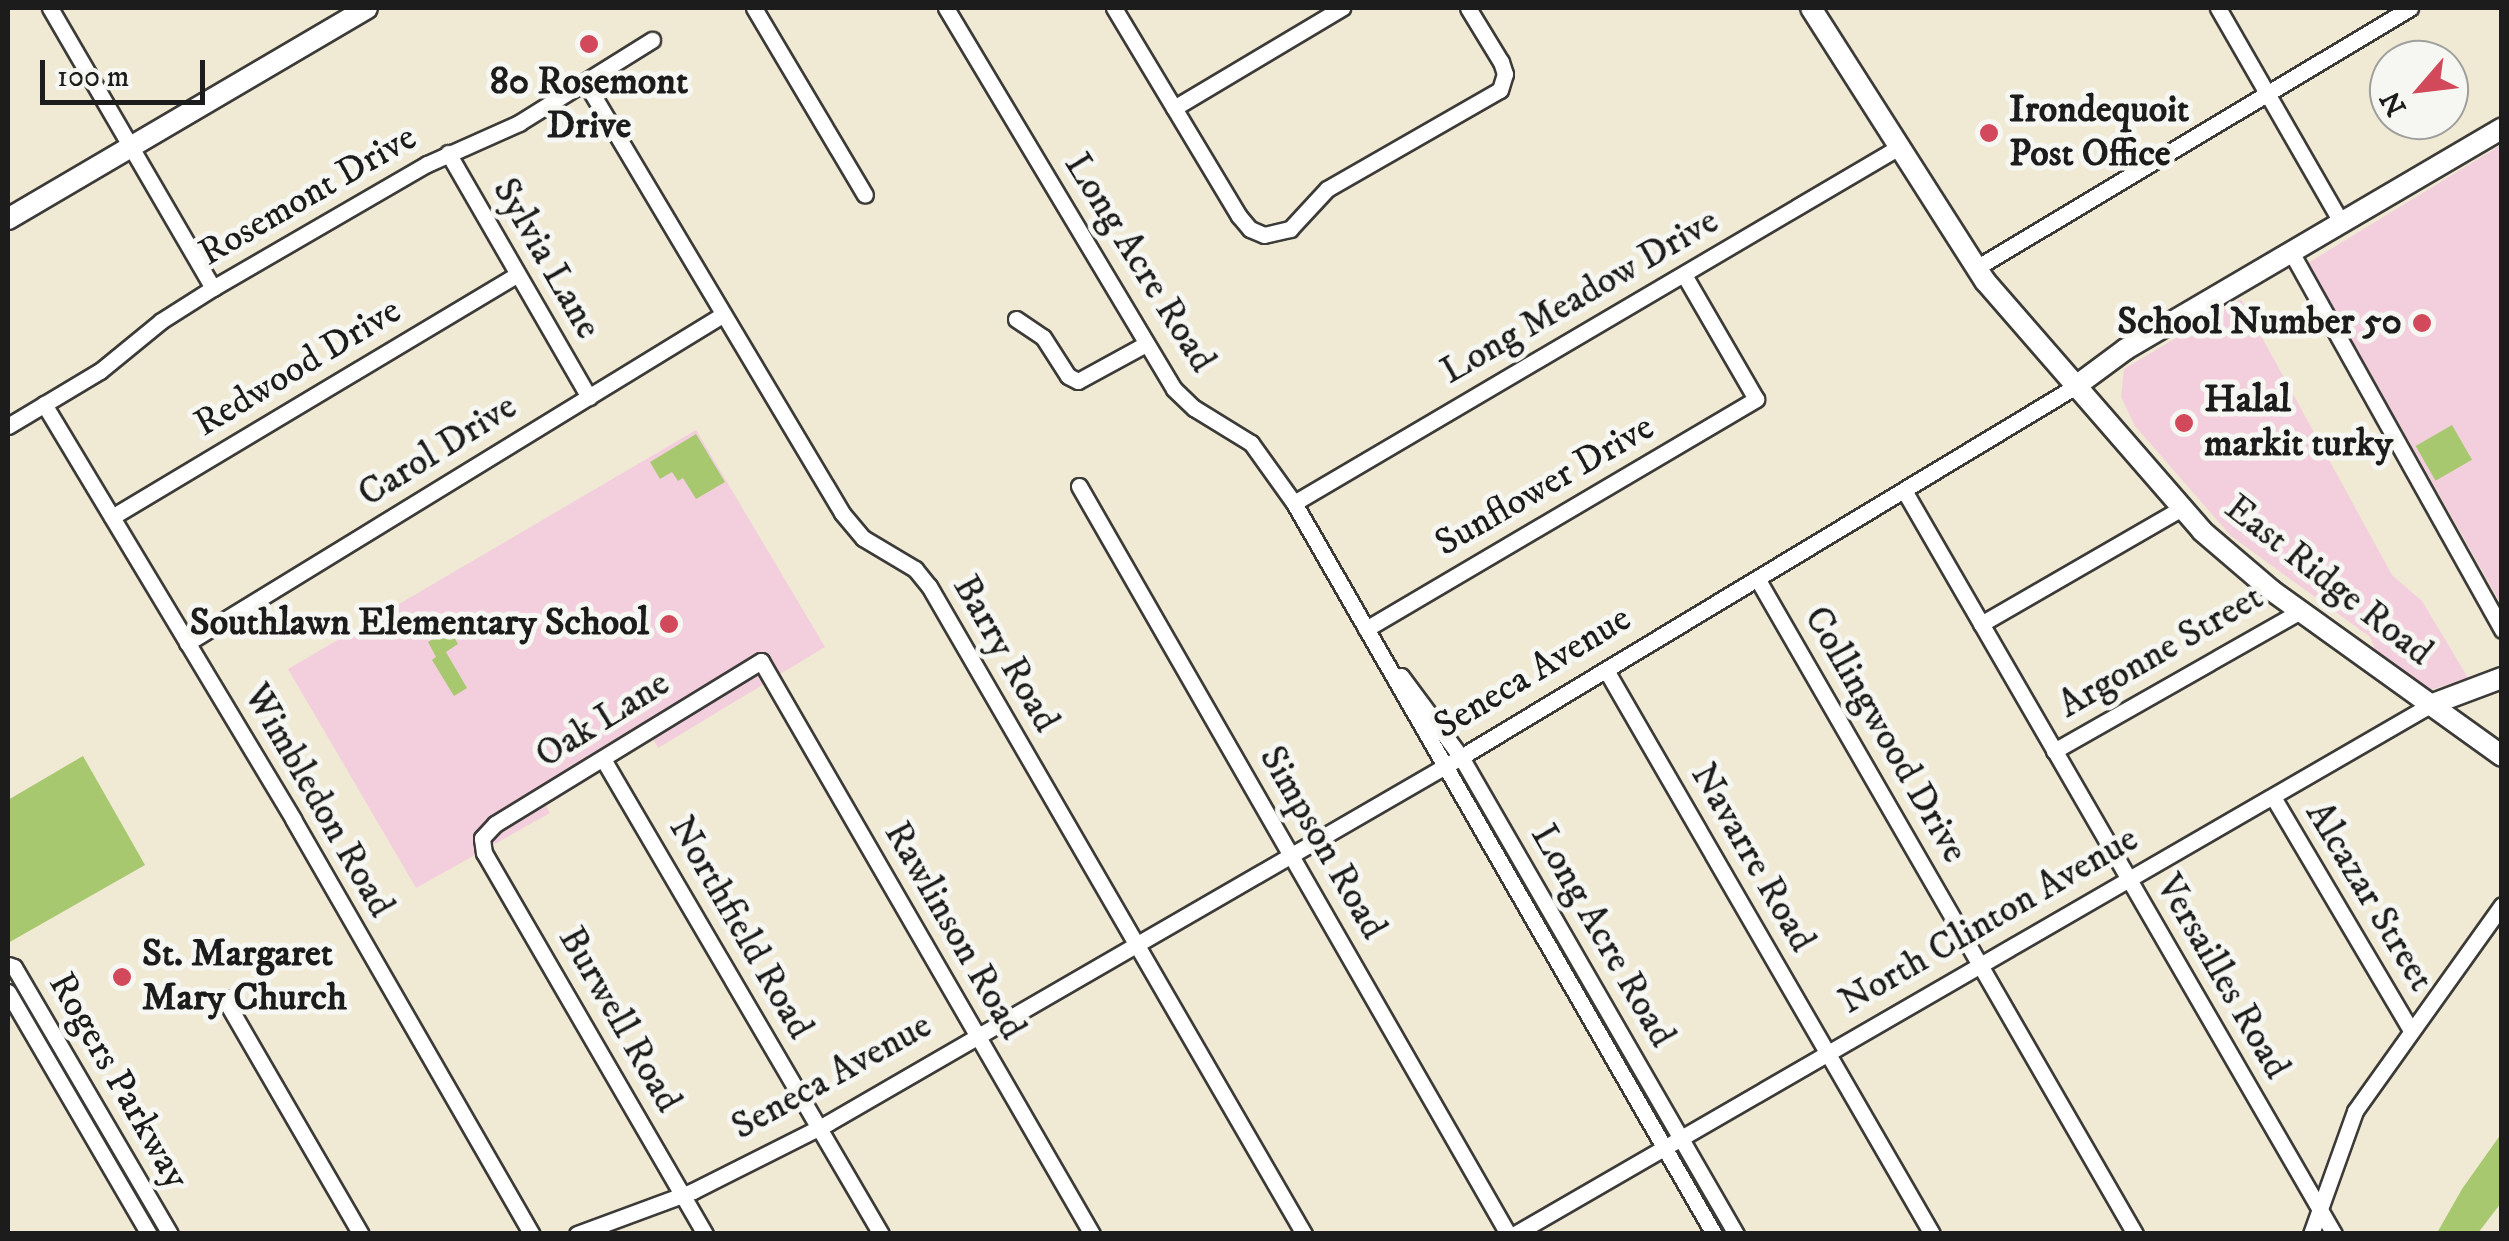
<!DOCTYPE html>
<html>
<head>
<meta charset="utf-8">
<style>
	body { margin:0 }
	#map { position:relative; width:2509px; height:1241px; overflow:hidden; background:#f0e9d4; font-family:"IM FELL DW Pica",serif }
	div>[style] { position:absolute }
	.built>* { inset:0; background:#f3cfde }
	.green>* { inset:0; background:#a8c870; transform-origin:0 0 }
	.roads { filter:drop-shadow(2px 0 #3c3b38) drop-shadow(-2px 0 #3c3b38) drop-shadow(0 2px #3c3b38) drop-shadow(0 -2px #3c3b38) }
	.minor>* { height:15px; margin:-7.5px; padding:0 7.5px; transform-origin:7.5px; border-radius:7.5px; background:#fff }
	.major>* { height:20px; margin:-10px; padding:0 10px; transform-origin:10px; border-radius:10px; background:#fff }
	.dots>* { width:28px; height:28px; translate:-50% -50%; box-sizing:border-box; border:5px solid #f6f6f2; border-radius:50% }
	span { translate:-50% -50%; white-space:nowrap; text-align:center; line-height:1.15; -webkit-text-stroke:10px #f6f6f2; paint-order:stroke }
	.poi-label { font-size:38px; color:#1c1c1c; font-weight:700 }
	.left { translate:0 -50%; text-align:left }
	.right { translate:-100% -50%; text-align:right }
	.street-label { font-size:38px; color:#1c1c1c }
	.frame { position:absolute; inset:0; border:10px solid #1c1c1c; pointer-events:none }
	.north { position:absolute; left:2369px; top:40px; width:100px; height:100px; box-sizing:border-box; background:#f6f6f2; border:2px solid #9f9f9c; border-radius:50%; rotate:242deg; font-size:28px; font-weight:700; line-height:40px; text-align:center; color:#1c1c1c }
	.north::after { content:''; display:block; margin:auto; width:35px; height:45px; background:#d1495b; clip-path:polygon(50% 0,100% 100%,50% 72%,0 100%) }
	.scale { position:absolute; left:40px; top:60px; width:165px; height:45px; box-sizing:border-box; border:5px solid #1c1c1c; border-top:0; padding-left:12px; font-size:30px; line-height:35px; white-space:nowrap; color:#1c1c1c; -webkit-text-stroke:8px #f6f6f2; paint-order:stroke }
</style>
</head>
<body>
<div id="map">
	<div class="built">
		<div style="clip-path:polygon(2501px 145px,2501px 604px,2308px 263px)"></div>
		<div style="clip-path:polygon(2241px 299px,2392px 575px,2422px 601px,2468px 678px,2430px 690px,2378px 656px,2370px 637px,2231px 536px,2135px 426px,2121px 397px,2124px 369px)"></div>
		<div style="clip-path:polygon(696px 430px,825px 647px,658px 748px,645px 725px,537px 791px,550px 813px,416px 888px,288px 669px)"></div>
	</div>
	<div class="green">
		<div style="left:2452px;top:425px;width:40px;height:42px;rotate:60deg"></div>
		<div style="clip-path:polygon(696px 434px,725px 482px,696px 499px,683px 478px,678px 481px,672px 472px,660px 479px,650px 462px)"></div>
		<div style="clip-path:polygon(450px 629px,458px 644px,446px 652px,467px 688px,454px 696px,432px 660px,436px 657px,428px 642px)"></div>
		<div style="clip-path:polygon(83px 756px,145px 865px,8px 943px,8px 800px)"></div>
		<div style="clip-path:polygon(1461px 769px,1671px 1133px,1667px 1138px,1455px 775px)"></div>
		<div style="clip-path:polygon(2501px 1134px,2501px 1203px,2478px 1233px,2437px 1233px,2462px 1189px)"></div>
	</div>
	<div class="roads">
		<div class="minor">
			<div style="left:50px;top:8px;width:324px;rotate:59.8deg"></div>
			<div style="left:754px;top:8px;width:217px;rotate:59.3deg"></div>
			<div style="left:946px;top:8px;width:444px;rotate:59.1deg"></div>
			<div style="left:1174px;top:389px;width:28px;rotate:44deg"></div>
			<div style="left:1194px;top:408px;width:67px;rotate:31.6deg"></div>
			<div style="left:1251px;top:443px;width:74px;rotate:54.4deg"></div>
			<div style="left:1294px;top:503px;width:843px;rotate:60.12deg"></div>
			<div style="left:1114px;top:8px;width:243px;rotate:59deg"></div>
			<div style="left:1239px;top:216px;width:17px;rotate:50deg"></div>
			<div style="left:1250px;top:229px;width:15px;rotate:23deg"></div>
			<div style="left:1264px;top:235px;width:27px;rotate:-13deg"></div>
			<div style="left:1290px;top:229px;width:54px;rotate:-47.2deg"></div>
			<div style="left:1327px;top:189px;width:199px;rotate:-29.8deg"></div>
			<div style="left:1500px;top:90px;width:17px;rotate:-73deg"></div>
			<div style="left:1505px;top:74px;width:13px;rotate:-108deg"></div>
			<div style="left:1501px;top:62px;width:63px;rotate:-121.4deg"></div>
			<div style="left:2218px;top:8px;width:247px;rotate:60.1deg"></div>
			<div style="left:587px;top:85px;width:498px;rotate:59.2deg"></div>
			<div style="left:842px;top:513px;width:33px;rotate:50deg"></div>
			<div style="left:863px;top:538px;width:61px;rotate:30.8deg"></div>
			<div style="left:915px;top:569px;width:22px;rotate:51deg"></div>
			<div style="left:929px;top:586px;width:749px;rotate:59.94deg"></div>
			<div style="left:1174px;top:108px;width:196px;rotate:-30.8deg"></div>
			<div style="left:448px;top:153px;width:282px;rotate:60deg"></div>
			<div style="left:2291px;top:252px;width:433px;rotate:60.8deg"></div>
			<div style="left:1976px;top:268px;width:506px;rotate:-30.92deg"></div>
			<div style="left:1016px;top:319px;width:32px;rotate:34deg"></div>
			<div style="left:1043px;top:337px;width:46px;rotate:57.3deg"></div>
			<div style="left:1068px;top:376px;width:11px;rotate:27deg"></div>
			<div style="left:1078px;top:381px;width:77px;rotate:-28.6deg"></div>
			<div style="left:44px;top:404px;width:484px;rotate:59deg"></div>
			<div style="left:293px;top:819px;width:479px;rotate:60.1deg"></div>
			<div style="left:8px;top:426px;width:107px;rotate:-30.9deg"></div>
			<div style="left:100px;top:371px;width:79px;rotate:-39.3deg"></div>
			<div style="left:161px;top:321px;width:62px;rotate:-32.4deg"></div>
			<div style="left:213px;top:288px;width:247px;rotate:-30.1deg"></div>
			<div style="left:427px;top:164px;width:101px;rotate:-24deg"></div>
			<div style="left:519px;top:123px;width:157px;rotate:-32deg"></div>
			<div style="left:1079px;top:486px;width:862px;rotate:60.16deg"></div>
			<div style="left:1905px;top:492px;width:857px;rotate:59.96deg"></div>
			<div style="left:1294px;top:503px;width:702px;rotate:-30.47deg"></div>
			<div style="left:112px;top:517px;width:472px;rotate:-30.9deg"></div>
			<div style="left:1758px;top:580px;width:755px;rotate:60.04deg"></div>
			<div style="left:1981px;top:624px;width:232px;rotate:-30deg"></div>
			<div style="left:1366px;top:629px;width:453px;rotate:-30.5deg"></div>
			<div style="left:1756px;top:399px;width:143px;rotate:-120.1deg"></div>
			<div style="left:187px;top:643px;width:628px;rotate:-31.51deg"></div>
			<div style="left:1606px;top:670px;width:651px;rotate:59.97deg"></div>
			<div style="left:1401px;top:676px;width:101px;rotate:53.5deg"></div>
			<div style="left:1461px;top:757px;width:551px;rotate:60.04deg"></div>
			<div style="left:2054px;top:751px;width:283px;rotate:-29.6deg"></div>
			<div style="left:603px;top:759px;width:550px;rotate:59.66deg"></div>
			<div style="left:2273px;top:797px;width:271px;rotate:59.4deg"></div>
			<div style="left:8px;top:965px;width:6px;rotate:18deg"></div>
			<div style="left:14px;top:967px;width:309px;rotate:59.7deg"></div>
			<div style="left:8px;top:992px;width:280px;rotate:59.8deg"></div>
			<div style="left:224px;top:998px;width:273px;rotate:59.9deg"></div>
			<div style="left:577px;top:1234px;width:124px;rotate:-20.3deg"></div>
			<div style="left:693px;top:1191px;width:151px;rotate:-26.7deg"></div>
			<div style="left:828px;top:1123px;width:731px;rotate:-30.04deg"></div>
			<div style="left:1461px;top:757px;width:718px;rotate:-31.1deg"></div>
			<div style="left:705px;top:1234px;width:440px;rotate:-120.1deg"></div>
			<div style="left:484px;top:853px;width:15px;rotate:-98deg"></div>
			<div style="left:482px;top:838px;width:19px;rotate:-47deg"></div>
			<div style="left:495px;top:824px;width:312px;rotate:-31.5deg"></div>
			<div style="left:761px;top:661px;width:662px;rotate:59.99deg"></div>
			<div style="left:1515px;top:1234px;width:1057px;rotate:-30.03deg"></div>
			<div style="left:2311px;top:1234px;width:131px;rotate:-70.3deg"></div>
			<div style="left:2355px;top:1111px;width:253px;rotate:-54.5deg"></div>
		</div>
		<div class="major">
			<div style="left:1811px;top:8px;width:324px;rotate:57.5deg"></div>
			<div style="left:1985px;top:281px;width:331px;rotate:49deg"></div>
			<div style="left:2202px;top:531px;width:91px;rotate:40.5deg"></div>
			<div style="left:2271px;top:590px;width:284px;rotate:35.7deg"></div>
			<div style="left:8px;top:219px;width:416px;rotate:-30.4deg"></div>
			<div style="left:2076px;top:386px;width:62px;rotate:-36.5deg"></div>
			<div style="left:2126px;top:349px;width:436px;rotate:-30.4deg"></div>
			<div style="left:2430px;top:705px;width:77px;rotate:-20.6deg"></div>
		</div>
	</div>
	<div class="dots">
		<div style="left:589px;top:44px;background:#d1495b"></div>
		<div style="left:1989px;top:133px;background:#d1495b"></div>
		<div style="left:2422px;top:323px;background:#d1495b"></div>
		<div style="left:2184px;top:423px;background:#d1495b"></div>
		<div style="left:669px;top:624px;background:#d1495b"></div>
		<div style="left:122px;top:977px;background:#d1495b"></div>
	</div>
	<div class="poi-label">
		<span style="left:589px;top:105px">80 Rosemont<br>Drive</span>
		<span class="left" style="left:2009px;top:133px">Irondequoit<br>Post Office</span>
		<span class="right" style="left:2402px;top:323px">School Number 50</span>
		<span class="left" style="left:2204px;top:423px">Halal<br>markit turky</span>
		<span class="right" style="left:649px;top:624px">Southlawn Elementary School</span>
		<span class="left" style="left:142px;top:977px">St. Margaret<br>Mary Church</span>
	</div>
	<div class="street-label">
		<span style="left:308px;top:196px;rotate:-30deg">Rosemont Drive</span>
		<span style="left:546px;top:259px;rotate:60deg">Sylvia Lane</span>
		<span style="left:1139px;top:263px;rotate:58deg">Long Acre Road</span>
		<span style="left:1580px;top:297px;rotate:-30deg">Long Meadow Drive</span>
		<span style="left:298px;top:368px;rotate:-31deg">Redwood Drive</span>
		<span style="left:438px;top:451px;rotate:-32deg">Carol Drive</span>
		<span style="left:1545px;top:486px;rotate:-30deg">Sunflower Drive</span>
		<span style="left:2328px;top:581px;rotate:38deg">East Ridge Road</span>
		<span style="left:2161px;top:652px;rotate:-30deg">Argonne Street</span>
		<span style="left:1005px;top:654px;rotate:60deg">Barry Road</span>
		<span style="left:1533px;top:673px;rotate:-31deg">Seneca Avenue</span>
		<span style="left:603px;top:720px;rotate:-32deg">Oak Lane</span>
		<span style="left:1885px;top:735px;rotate:60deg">Collingwood Drive</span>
		<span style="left:318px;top:801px;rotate:60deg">Wimbledon Road</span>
		<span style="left:1322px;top:843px;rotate:60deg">Simpson Road</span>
		<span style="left:1752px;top:858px;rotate:60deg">Navarre Road</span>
		<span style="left:2369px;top:897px;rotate:59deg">Alcazar Street</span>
		<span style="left:1989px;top:921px;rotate:-30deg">North Clinton Avenue</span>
		<span style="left:740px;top:928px;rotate:60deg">Northfield Road</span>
		<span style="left:954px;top:931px;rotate:60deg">Rawlinson Road</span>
		<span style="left:1602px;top:936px;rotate:60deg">Long Acre Road</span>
		<span style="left:2222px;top:977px;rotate:60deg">Versailles Road</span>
		<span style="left:619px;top:1020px;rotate:60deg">Burwell Road</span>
		<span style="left:832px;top:1077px;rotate:-29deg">Seneca Avenue</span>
		<span style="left:118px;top:1081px;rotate:60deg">Rogers Parkway</span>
	</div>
	<div class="frame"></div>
	<div class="north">N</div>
	<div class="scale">100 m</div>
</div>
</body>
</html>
